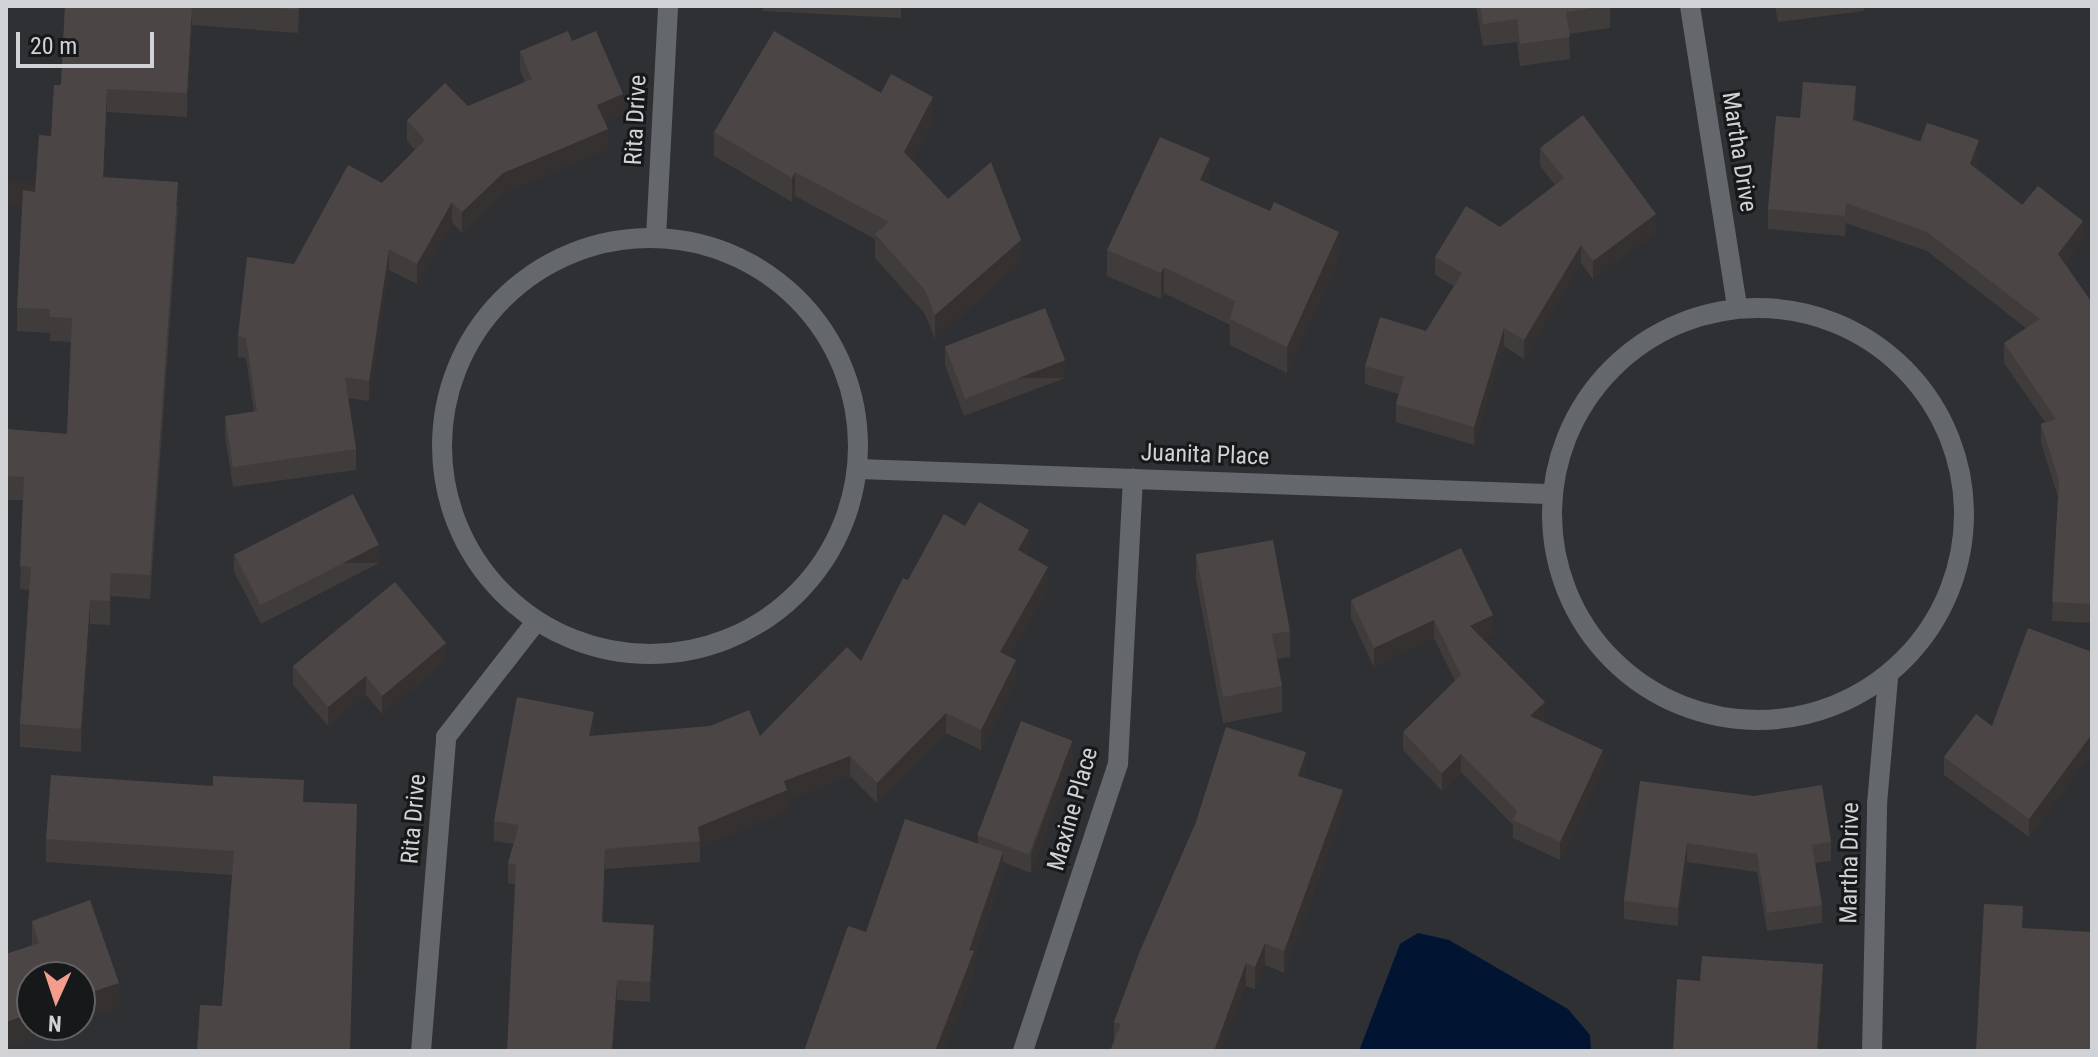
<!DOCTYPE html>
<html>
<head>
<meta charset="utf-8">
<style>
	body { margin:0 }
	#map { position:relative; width:2098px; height:1057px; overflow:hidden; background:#2e3033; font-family:"Roboto Condensed",sans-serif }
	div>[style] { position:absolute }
	.water>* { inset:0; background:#011533 }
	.street>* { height:20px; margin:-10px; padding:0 10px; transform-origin:10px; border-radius:10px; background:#64676b }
	.street>.ring { margin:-10px; padding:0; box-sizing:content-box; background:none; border:20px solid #64676b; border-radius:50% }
	.wall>* { inset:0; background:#403c3b }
	.shaded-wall>* { inset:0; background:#343130; transform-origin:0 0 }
	.building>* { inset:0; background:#4b4645; transform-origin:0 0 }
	span { translate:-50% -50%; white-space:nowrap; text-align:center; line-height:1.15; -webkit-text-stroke:6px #171819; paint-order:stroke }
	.street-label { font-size:24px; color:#d1d2d5 }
	.frame { position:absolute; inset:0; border:8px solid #d1d2d5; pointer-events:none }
	.north { position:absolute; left:16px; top:961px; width:80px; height:80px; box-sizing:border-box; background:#171819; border:2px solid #616264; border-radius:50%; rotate:183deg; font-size:22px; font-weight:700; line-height:32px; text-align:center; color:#d1d2d5 }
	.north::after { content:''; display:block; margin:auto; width:28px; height:36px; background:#f49d8d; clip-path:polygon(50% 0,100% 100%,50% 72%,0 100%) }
	.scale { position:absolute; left:16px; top:32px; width:138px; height:36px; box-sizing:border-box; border:4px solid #d1d2d5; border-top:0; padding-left:10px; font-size:24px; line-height:28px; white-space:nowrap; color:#d1d2d5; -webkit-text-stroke:6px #171819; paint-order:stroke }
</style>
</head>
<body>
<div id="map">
	<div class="water">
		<div style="clip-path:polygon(1418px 933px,1449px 940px,1568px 1009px,1590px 1035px,1591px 1051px,1359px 1051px,1400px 944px)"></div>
	</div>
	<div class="street">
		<div style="left:1690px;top:6px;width:304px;rotate:81.1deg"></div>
		<div style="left:656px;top:237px;width:231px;rotate:-87deg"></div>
		<div class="ring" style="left:442px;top:238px;width:396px;height:396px"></div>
		<div class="ring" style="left:1552px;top:308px;width:392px;height:392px"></div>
		<div style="left:859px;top:469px;width:690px;rotate:2.08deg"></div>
		<div style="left:421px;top:1051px;width:315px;rotate:-85.4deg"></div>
		<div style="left:446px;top:737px;width:146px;rotate:-52deg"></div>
		<div style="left:1023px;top:1051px;width:302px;rotate:-71.7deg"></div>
		<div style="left:1118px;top:764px;width:286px;rotate:-87deg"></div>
		<div style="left:1872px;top:1051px;width:247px;rotate:-88.8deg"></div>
		<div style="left:1877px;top:804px;width:127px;rotate:-85deg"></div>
	</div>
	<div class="wall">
		<div style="clip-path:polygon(65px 6px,301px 6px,298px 33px,192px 25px,187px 117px,107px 112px,104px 178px,178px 206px,150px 599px,111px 596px,110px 625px,90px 624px,81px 752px,20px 747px,20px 724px,29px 590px,20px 589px,23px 500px,6px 500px,6px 429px,67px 434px,71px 342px,50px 341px,50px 333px,17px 331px,17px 308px,35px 192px,51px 136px,61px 85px)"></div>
		<div style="clip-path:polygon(763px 6px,901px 6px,901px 18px,763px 11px)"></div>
		<div style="clip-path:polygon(1476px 6px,1610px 6px,1610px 28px,1569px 34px,1570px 59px,1520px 66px,1517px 42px,1483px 46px)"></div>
		<div style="clip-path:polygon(1775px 6px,1864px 6px,1864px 11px,1778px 22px)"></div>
		<div style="clip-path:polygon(572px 41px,623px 114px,605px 122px,608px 149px,503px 193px,462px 233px,452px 222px,417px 284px,389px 270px,369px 401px,348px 398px,356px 449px,356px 470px,233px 487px,225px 436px,225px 416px,254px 412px,246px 358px,238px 357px,238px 336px,294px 264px,382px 183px,415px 150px,407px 141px,407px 120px,468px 106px,525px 82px,520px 71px,520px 51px)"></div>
		<div style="clip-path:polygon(881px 93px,933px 120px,912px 160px,948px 199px,1021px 263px,935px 339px,925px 314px,875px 258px,875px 239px,795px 196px,792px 202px,714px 156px,714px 132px)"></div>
		<div style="clip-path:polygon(1856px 106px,1855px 120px,1979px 160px,1976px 168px,2022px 205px,2083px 241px,2065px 264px,2092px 303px,2092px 623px,2052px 621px,2058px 497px,2041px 443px,2041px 424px,2045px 422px,2004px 363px,2004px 343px,2026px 328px,1927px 251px,1846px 223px,1845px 236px,1768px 229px,1768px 209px,1800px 118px)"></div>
		<div style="clip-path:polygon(1540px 148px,1656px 232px,1593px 279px,1581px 263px,1524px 359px,1504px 346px,1474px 445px,1396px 422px,1396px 404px,1399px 394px,1365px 384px,1365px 366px,1426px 331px,1454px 286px,1435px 275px,1435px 257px,1500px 227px,1555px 185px,1540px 166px)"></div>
		<div style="clip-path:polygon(1210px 183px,1210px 184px,1339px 258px,1287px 373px,1230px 345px,1230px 325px,1164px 293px,1161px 299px,1107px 276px,1107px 250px)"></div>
		<div style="clip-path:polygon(945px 347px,1065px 378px,964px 416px,945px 365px)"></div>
		<div style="clip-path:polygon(965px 526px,1029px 550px,1026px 555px,1048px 587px,1009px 657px,1016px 680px,981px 750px,946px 733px,877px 803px,850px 776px,787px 800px,787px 811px,700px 847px,700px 862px,605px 869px,603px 922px,654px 945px,650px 1002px,617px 1000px,515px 885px,508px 883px,508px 863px,514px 844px,494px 841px,494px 821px,594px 732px,593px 736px,760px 736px,861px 661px,908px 580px)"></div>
		<div style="clip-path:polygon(234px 554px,379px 563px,261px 624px,234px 572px)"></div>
		<div style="clip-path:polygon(1196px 554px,1290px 631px,1290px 657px,1277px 659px,1282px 686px,1282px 712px,1223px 723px,1196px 579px)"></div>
		<div style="clip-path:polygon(1351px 600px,1493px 634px,1482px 639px,1545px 720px,1543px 722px,1603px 768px,1560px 860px,1513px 838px,1513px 825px,1461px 772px,1442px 791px,1403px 750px,1403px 732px,1455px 681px,1434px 638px,1374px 667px,1351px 618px)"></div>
		<div style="clip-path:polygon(2092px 652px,2092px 753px,2029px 837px,1944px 775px,1944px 757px,1992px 726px)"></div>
		<div style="clip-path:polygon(446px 661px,382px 714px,366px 695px,328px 726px,293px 685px,293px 666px)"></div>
		<div style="clip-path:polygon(1072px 759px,1031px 873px,1003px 862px,1003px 874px,974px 959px,974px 974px,866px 932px,978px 844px,978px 835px)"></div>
		<div style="clip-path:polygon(1306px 775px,1305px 778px,1343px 813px,1284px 973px,1265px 965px,1255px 989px,1246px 986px,1114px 1041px,1114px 1022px)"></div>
		<div style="clip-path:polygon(1640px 781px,1831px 842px,1831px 861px,1815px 863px,1822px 905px,1822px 923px,1767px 931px,1757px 872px,1687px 862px,1678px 926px,1624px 919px,1624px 901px)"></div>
		<div style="clip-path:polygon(304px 802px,357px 827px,222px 1006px,232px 875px,46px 862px,46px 839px)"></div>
		<div style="clip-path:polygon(32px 921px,119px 1008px,32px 1025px,71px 1025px,6px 1048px,6px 954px,32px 946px)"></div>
	</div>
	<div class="shaded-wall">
		<div style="clip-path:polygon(192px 6px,192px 25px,187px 117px,187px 93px)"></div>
		<div style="clip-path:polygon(299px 6px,301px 6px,298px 33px)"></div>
		<div style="clip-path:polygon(1856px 86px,1856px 106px,1853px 140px,1853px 120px)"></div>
		<div style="clip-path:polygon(107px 89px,107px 112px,103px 201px,103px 177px)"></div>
		<div style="clip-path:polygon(623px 94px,623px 114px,597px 125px,597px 105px)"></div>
		<div style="clip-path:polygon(933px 97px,933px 120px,904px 175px,904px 152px)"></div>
		<div style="clip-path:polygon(608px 129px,608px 149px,503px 193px,462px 233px,462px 212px,503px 173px)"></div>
		<div style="clip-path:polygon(1979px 140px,1979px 160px,1970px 183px,1970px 164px)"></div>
		<div style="clip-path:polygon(1210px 158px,1210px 183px,1200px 206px,1200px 180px)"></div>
		<div style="clip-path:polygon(795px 172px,795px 196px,792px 202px,792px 178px)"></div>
		<div style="left:178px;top:182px;width:24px;height:394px;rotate:90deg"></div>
		<div style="clip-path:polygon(452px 202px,452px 222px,417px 284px,417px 264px)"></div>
		<div style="clip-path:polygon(1656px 214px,1656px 232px,1593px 279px,1593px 261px)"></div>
		<div style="clip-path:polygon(2083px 221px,2083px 241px,2058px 273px,2058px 254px)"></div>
		<div style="clip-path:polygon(1339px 232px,1339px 258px,1287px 373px,1287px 347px)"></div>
		<div style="clip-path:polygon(1021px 240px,1021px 263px,935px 339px,935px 315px)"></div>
		<div style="clip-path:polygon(1581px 245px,1581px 263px,1524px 359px,1524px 340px)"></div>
		<div style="clip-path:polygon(389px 249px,389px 270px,369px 401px,369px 381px)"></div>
		<div style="clip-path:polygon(1164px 267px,1164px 293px,1161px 299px,1161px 273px)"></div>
		<div style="clip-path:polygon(1504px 328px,1504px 346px,1474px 445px,1474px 427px)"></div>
		<div style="left:1065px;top:360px;width:18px;height:108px;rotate:90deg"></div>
		<div style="clip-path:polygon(1029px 530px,1029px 550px,1018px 570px,1018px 550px)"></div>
		<div style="left:379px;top:545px;width:18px;height:133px;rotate:90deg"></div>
		<div style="clip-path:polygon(1048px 567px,1048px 587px,1000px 673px,1000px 652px)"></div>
		<div style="clip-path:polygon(111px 573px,111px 596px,110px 625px,110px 601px)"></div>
		<div style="clip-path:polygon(90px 600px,90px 624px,81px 752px,81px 729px)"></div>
		<div style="clip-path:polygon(1493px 615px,1493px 634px,1470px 645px,1470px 626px)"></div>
		<div style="clip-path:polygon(1434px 620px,1434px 638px,1374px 667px,1374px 648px)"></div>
		<div style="clip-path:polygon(446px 643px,446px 661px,382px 714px,382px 696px)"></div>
		<div style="clip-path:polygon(1016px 660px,1016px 680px,981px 750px,981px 730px)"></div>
		<div style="clip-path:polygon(366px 676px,366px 695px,328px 726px,328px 707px)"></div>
		<div style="clip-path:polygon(1545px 702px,1545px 720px,1530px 735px,1530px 716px)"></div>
		<div style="clip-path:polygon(594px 712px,594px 732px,589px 756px,589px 736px)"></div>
		<div style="clip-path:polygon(946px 713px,946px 733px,877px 803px,877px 783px)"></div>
		<div style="clip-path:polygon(2092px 734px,2092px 753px,2029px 837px,2029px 819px)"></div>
		<div style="clip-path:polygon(1072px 741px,1072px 759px,1031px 873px,1031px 854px)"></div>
		<div style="clip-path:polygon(1603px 750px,1603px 768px,1560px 860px,1560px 842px)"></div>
		<div style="clip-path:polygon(1306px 752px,1306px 775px,1298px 799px,1298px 776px)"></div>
		<div style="clip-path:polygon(1461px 754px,1461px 772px,1442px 791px,1442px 773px)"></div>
		<div style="clip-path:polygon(850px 756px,850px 776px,787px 800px,787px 811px,700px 847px,698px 827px,784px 781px)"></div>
		<div style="clip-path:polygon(1343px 790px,1343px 813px,1284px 973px,1284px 951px)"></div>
		<div style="clip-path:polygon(1687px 843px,1687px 862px,1678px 926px,1678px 908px)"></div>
		<div style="clip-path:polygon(605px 849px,605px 869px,602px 942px,602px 922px)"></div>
		<div style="clip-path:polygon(1003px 852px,1003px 874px,974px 959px,974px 974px,944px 1051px,935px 1051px)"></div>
		<div style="clip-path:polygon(654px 925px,654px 945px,650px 1002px,650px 982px)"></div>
		<div style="clip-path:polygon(1265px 943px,1265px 965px,1255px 989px,1255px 967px)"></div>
		<div style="clip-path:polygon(1246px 963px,1246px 986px,1222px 1051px,1214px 1051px)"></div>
		<div style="clip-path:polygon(1823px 964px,1823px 990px,1819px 1051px,1817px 1051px)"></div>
		<div style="clip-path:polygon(617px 980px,617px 1000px,613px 1051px,612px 1051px)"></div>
		<div style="clip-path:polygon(119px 983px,119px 1008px,80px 1022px,80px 996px)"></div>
		<div style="clip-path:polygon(32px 1013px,32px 1025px,71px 1025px,6px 1048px,6px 1022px)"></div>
	</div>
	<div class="building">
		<div style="clip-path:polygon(65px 6px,192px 6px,187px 93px,107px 89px,103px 177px,178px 182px,150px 575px,111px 573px,110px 601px,90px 600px,81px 729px,20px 724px,31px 567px,20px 566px,24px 477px,6px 476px,6px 429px,67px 434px,72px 318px,50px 317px,50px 309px,17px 308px,23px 190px,35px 192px,39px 135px,51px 136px,54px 85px,61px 85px)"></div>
		<div style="clip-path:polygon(253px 6px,299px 6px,298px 10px)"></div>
		<div style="clip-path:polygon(1480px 6px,1607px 6px,1566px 12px,1570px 37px,1520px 44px,1517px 19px,1483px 24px)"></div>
		<div style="clip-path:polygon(568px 31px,572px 41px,596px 31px,623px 94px,597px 105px,608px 129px,503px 173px,462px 212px,452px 202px,417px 264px,389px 249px,369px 381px,345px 377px,356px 449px,233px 467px,225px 416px,257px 411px,246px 338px,238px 336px,247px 257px,294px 264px,348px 165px,382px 183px,425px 140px,407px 120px,445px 83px,468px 106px,532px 79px,520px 51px)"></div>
		<div style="clip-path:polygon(774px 31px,881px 93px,891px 74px,933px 97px,904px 152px,948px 199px,991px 162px,1021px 240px,935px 315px,925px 290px,875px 234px,889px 222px,795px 172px,792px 178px,714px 132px)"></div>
		<div style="clip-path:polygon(1803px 82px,1856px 86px,1853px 120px,1920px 142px,1927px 123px,1979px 140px,1970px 164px,2022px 205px,2038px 186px,2083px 221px,2058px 254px,2092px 303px,2092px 604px,2052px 602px,2059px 480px,2041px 424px,2056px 419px,2004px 343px,2040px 319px,1927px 232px,1846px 203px,1845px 216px,1768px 209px,1776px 116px,1800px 118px)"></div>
		<div style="clip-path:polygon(1583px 115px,1656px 214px,1593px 261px,1581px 245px,1524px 340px,1504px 328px,1474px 427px,1396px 404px,1404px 377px,1365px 366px,1380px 317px,1426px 331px,1462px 273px,1435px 257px,1466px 206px,1500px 227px,1564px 178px,1540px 148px)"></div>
		<div style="clip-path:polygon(1160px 137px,1210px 158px,1200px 180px,1270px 211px,1274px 202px,1339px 232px,1287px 347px,1230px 319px,1235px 301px,1164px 267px,1161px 273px,1107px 250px)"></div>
		<div style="left:1045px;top:308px;width:56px;height:107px;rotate:69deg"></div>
		<div style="left:353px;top:494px;width:57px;height:133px;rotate:63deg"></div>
		<div style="clip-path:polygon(979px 502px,1029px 530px,1018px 550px,1048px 567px,1000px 652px,1016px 660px,981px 730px,946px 713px,877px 783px,850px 756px,784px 781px,787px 790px,698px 827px,700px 841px,605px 849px,602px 922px,654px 925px,650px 982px,617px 980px,612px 1051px,507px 1051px,516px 865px,508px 863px,519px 825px,494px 821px,517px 697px,594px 712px,589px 736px,710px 726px,749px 710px,760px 736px,847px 647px,861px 661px,903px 578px,908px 580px,944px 514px,965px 526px)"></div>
		<div style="clip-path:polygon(1273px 540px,1290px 631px,1272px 634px,1282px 686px,1223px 697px,1196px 554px)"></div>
		<div style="clip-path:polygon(1461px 548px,1493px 615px,1470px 626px,1545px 702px,1530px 716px,1603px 750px,1560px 842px,1513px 820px,1517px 811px,1461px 754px,1442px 773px,1403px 732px,1461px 675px,1434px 620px,1374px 648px,1351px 600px)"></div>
		<div style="clip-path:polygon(395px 582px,446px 643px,382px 696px,366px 676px,328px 707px,293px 666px)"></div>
		<div style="clip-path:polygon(2028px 628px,2092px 652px,2092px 734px,2029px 819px,1944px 757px,1976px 714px,1992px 726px)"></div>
		<div style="left:1021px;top:721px;width:55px;height:122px;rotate:21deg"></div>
		<div style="clip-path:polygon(1226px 727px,1306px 752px,1298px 776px,1343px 790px,1284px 951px,1265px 943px,1255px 967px,1246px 963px,1214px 1051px,1110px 1051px,1121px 1024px,1114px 1022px,1140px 951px,1196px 822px)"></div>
		<div style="clip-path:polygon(51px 775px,213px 786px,213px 776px,304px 780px,303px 802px,357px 804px,350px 1051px,197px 1051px,200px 1005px,222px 1006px,234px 851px,46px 839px)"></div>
		<div style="clip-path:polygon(1640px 781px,1754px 796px,1822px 785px,1831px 842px,1812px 845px,1822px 905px,1767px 913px,1757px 854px,1687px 843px,1678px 908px,1624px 901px)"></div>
		<div style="clip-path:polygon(905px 819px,1003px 852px,969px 950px,974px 951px,935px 1051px,804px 1051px,848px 926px,866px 932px)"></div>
		<div style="clip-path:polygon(90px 900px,119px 983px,80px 996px,80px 977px,32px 977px,32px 1013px,6px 1022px,6px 954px,39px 943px,32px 921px)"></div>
		<div style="clip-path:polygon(1984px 904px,2023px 906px,2022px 928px,2092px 932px,2092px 1051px,1976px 1051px)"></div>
		<div style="clip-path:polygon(1702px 956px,1823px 964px,1817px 1051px,1688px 1051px,1688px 1050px,1673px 1049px,1677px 979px,1700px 981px)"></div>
	</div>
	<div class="street-label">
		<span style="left:636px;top:120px;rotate:-87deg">Rita Drive</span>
		<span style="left:1739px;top:152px;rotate:81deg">Martha Drive</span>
		<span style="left:1205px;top:455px;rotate:2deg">Juanita Place</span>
		<span style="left:1073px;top:809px;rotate:-74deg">Maxine Place</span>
		<span style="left:414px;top:819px;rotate:-85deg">Rita Drive</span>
		<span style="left:1850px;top:863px;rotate:-89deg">Martha Drive</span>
	</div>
	<div class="frame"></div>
	<div class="north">N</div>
	<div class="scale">20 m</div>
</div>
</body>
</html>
